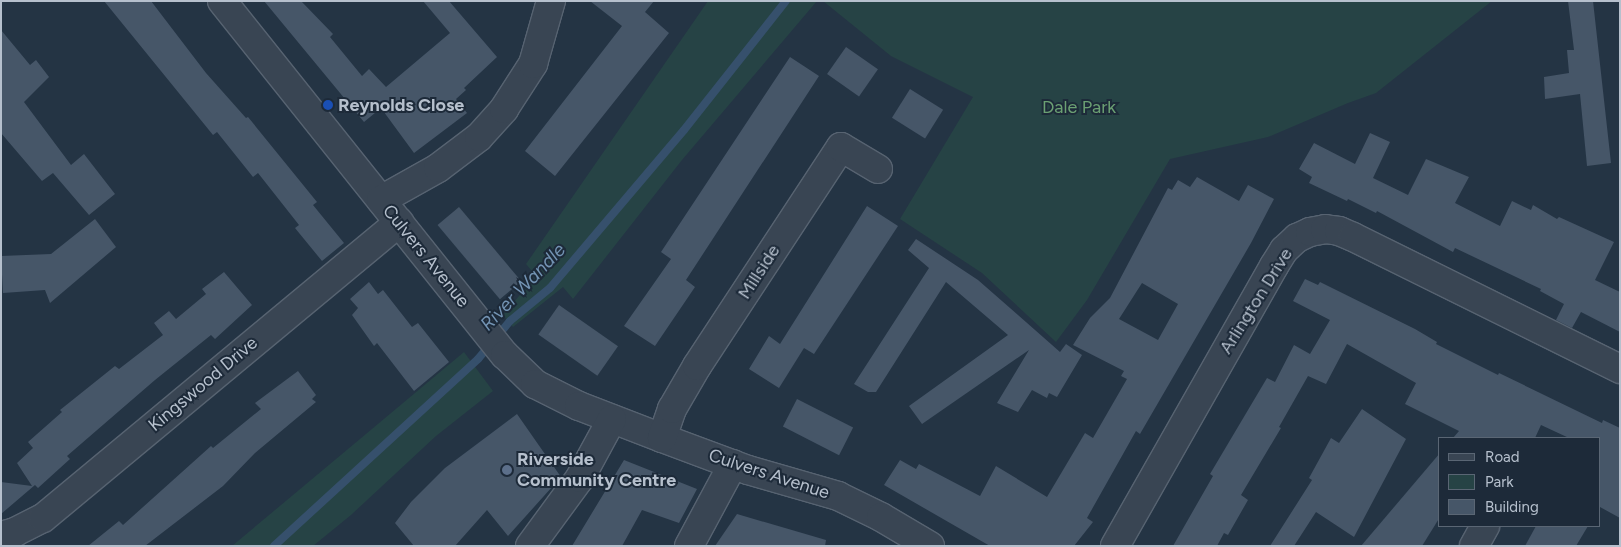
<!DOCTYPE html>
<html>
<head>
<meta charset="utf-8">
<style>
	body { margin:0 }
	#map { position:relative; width:1621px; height:547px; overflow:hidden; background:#243444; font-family:Figtree,sans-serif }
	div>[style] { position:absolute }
	.green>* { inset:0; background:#264345 }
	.stream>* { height:8px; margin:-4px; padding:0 4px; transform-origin:4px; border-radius:4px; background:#36506c }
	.building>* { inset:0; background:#465668; transform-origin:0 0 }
	.roads { filter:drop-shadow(1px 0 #576371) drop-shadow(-1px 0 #576371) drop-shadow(0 1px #576371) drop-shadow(0 -1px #576371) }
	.minor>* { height:28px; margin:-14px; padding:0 14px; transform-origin:14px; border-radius:14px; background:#394553 }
	.dots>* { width:14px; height:14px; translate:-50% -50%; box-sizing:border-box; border:2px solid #1d2a39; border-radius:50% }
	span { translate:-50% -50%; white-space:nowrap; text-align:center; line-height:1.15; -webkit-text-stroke:4px #1d2a39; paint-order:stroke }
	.poi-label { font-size:18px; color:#b6c0cd; font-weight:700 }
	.left { translate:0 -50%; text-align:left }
	.park-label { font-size:18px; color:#6ba073 }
	.street-label { font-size:18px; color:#b6c0cd }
	.water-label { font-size:19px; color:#7393b3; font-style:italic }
	.frame { position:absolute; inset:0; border:2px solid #b6c0cd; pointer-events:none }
	.legend { position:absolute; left:1438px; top:437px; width:162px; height:90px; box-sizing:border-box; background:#1d2a39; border:1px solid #5a6674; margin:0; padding:6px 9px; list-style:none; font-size:15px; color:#b6c0cd }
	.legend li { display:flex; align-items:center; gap:10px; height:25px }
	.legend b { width:25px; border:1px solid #5a6674 }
</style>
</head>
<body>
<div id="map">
	<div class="green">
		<div style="clip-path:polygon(708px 1px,817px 1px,682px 160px,573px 299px,563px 287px,513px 327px,503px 315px,536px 276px,526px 264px)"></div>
		<div style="clip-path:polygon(823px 1px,1492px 1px,1376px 93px,1348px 103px,1268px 137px,1170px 159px,1087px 300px,1056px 342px,982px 273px,900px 219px,973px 97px,891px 56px)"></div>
		<div style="clip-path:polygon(464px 352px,493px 391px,436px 436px,351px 515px,313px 546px,232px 546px)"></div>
	</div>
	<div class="stream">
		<div style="left:274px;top:546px;width:277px;rotate:-42.5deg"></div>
		<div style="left:478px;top:359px;width:50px;rotate:-49.9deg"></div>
		<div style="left:510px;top:321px;width:52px;rotate:-39.5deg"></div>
		<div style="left:550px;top:288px;width:207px;rotate:-49.7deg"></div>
		<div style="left:684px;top:130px;width:164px;rotate:-51.7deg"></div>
	</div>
	<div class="building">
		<div style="clip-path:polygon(104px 1px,151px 1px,206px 73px,246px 118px,248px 117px,317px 202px,313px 205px,344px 243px,322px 261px,295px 228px,299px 225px,258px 173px,253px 177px,217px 132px,213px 135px)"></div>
		<div style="clip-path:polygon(264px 1px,301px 1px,333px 34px,330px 37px,362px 76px,369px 69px,386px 87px,450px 33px,423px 1px,449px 1px,497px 57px,464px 88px,466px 90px,456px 99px,467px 113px,414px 153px,381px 108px,364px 122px)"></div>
		<div style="clip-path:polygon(590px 1px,654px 1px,645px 12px,669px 33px,555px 176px,525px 151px,622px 26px)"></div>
		<div style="clip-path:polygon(1568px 1px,1593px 1px,1611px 163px,1587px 166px,1580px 94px,1545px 99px,1544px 77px,1569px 73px,1567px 50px,1574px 50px)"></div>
		<div style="clip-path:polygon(1px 30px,30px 65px,36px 60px,49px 77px,24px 102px,71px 165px,84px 154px,115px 194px,89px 215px,53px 173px,42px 181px,1px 133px)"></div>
		<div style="left:846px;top:47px;width:39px;height:33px;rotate:35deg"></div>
		<div style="clip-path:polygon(790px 57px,819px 76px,686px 280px,695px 287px,655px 346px,624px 326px,671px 259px,661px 252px)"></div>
		<div style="left:910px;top:89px;width:39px;height:34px;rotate:32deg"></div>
		<div style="clip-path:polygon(1370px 133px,1390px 142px,1373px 178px,1408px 195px,1426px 159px,1469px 177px,1455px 203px,1500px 226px,1512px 201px,1531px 210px,1533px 205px,1557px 219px,1559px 217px,1614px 242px,1595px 280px,1620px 292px,1620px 332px,1581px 312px,1572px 328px,1556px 320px,1564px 304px,1540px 291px,1541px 289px,1455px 248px,1453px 252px,1377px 211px,1376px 213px,1348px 199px,1347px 201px,1309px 183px,1312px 177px,1299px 169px,1314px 143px,1355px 164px)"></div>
		<div style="clip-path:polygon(evenodd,1197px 177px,1239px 201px,1248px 185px,1274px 199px,1251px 243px,1140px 434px,1136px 431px,1087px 518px,1093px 522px,1074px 546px,990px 546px,884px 485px,900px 460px,916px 469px,919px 464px,980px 496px,996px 466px,1047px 497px,1085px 433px,1093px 438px,1127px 379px,1121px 376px,1124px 371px,1073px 345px,1090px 318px,1110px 298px,1168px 188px,1172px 190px,1178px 180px,1190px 187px,1197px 177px,1142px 283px,1178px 304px,1158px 340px,1119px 319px,1142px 283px)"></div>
		<div style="clip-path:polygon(867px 206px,898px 226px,814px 354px,804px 348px,779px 388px,749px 369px,769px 336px,780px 344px)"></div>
		<div style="left:459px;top:207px;width:97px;height:28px;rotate:50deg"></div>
		<div style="clip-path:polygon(95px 219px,116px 247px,50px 303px,45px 290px,3px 293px,1px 256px,51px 254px)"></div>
		<div style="clip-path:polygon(916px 239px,978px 280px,1060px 352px,1066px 344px,1082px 355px,1057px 397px,1049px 393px,1047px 398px,1032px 390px,1018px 412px,997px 403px,1029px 350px,922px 424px,909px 406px,1008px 335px,946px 282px,876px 392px,868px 392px,854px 384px,929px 268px,908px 250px)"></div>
		<div style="clip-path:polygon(224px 272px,252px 305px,215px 339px,211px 335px,155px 380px,67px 456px,70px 459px,38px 488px,35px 485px,1px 514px,1px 482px,32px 486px,17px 463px,33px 448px,28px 442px,62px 412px,60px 410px,115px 366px,119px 369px,163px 335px,154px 323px,169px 311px,176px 319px,206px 294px,202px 289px)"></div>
		<div style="clip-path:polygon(1305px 279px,1318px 285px,1320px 282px,1415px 329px,1437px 342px,1436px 344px,1498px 375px,1499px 373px,1602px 423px,1603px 420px,1620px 428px,1620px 518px,1600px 507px,1600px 438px,1569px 438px,1541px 425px,1535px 438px,1453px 438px,1459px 431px,1405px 404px,1416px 383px,1347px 344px,1326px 384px,1308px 376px,1279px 427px,1281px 428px,1241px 495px,1248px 500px,1228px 535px,1224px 533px,1217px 546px,1173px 546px,1213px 476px,1210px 474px,1267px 378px,1275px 382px,1294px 345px,1310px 354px,1330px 320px,1293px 301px)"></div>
		<div style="clip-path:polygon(369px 282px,378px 294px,383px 290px,412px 327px,418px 323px,449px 362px,414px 391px,377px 343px,374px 346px,352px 315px,358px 308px,350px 299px)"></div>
		<div style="left:559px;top:305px;width:72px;height:36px;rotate:35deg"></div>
		<div style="clip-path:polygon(298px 371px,316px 395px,312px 399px,316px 402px,255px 453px,223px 486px,145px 546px,88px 546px,119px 521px,123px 525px,211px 446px,213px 448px,261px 409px,255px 403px)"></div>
		<div style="left:797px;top:399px;width:63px;height:31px;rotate:27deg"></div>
		<div style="clip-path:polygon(1362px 409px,1406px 439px,1354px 537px,1316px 512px,1294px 546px,1270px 546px,1312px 480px,1309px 478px,1331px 438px,1339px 443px)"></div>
		<div style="clip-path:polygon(517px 414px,561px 477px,508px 536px,487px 510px,455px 546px,414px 546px,395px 523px,411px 502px,445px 468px)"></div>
		<div style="clip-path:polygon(1440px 453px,1440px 517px,1422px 546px,1361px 546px)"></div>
		<div style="clip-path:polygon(624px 460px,697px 489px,679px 523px,642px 510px,622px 546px,572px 546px)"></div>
		<div style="clip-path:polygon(737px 514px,826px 540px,825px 546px,715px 546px)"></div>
		<div style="clip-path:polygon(1536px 526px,1588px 526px,1576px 546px,1525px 546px)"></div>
	</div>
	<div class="roads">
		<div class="minor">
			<div style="left:222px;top:1px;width:453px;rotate:51.4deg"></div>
			<div style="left:505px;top:355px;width:42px;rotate:44deg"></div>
			<div style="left:535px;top:384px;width:49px;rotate:26.6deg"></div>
			<div style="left:579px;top:406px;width:89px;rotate:21.1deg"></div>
			<div style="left:662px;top:438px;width:92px;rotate:20.4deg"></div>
			<div style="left:748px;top:470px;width:94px;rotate:16.1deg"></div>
			<div style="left:838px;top:496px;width:48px;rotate:26deg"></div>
			<div style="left:881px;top:517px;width:57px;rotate:30.6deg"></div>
			<div style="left:381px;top:200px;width:65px;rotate:-29.3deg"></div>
			<div style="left:438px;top:168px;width:51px;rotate:-37.1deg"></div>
			<div style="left:479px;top:137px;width:38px;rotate:-48deg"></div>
			<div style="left:504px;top:109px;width:54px;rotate:-57.2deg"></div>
			<div style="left:533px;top:64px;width:66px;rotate:-74.1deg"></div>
			<div style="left:662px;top:438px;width:31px;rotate:-71deg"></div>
			<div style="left:672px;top:409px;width:50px;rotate:-59.8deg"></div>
			<div style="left:697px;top:366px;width:262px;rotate:-56.7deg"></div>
			<div style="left:841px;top:147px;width:43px;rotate:30.7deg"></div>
			<div style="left:1px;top:536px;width:15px;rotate:-16deg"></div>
			<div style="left:15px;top:532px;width:31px;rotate:-27deg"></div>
			<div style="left:43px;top:518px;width:463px;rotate:-39.7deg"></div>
			<div style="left:530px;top:546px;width:84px;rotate:-53.7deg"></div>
			<div style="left:580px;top:478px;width:67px;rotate:-61.5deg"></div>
			<div style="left:689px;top:546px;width:93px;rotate:-61.8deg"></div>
			<div style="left:1115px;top:546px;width:322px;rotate:-60.4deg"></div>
			<div style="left:1274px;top:266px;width:19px;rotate:-58deg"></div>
			<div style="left:1284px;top:250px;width:18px;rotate:-43deg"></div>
			<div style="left:1297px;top:238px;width:14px;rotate:-25deg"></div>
			<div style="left:1310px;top:232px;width:15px;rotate:-11deg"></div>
			<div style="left:1325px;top:229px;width:14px;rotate:8deg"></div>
			<div style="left:1339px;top:231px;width:15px;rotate:23deg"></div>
			<div style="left:1353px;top:237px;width:298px;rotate:26.3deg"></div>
			<div style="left:1474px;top:546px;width:23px;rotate:-61deg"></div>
		</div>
	</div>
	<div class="dots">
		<div style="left:328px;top:105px;background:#1a4fb4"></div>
		<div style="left:507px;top:470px;background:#5c6f8a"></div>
	</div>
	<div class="poi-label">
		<span class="left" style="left:338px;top:105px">Reynolds Close</span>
		<span class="left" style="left:517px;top:470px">Riverside<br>Community Centre</span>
	</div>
	<div class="park-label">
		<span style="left:1079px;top:107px">Dale Park</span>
	</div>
	<div class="street-label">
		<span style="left:426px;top:256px;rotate:51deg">Culvers Avenue</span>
		<span style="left:759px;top:272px;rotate:-57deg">Millside</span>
		<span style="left:1256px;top:301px;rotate:-58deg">Arlington Drive</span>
		<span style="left:203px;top:384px;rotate:-40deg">Kingswood Drive</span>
		<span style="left:769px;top:474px;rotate:18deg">Culvers Avenue</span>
	</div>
	<div class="water-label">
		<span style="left:523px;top:287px;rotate:-46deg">River Wandle</span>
	</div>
	<div class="frame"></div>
	<ul class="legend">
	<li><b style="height:6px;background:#394553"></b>Road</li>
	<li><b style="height:14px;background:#264345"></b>Park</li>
	<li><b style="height:14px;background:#465668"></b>Building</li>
	</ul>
</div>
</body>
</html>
